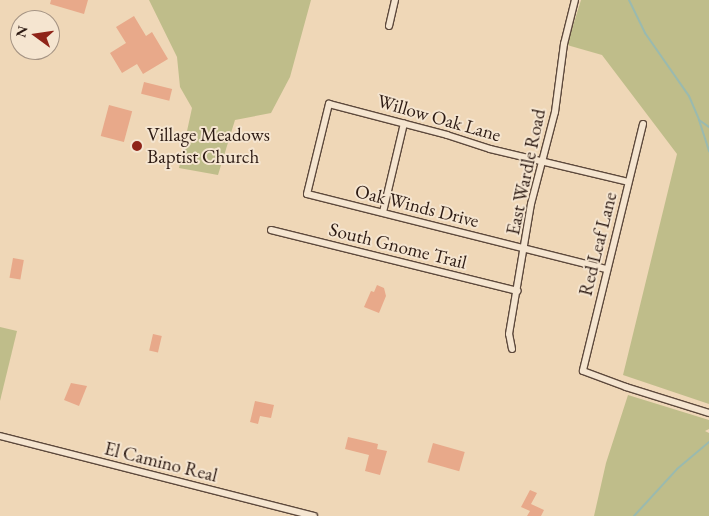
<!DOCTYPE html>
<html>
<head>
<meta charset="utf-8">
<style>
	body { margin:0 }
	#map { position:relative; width:709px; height:516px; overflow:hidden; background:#efd7b7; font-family:"EB Garamond",serif }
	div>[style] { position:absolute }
	.green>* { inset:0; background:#bfbd8a }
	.stream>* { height:2px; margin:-1px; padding:0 1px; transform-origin:1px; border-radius:1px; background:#9abaaf }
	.building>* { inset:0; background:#e8a98a; transform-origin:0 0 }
	.roads { filter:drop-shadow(1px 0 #5d493c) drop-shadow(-1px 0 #5d493c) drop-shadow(0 1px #5d493c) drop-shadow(0 -1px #5d493c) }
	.minor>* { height:6px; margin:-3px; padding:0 3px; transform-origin:3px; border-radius:3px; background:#f5e5d0 }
	.dots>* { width:14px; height:14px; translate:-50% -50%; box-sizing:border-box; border:2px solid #f5e5d0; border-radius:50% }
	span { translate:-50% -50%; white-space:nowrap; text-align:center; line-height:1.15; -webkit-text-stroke:4px #f5e5d0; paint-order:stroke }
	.street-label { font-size:19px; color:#2c1a13 }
	.poi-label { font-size:19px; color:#2c1a13 }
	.left { translate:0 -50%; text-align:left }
	.north { position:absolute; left:10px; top:10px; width:50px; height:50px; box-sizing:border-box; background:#f5e5d0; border:1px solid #a59484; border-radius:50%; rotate:284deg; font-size:14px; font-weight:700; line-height:20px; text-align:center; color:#2c1a13 }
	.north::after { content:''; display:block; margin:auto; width:18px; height:22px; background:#8f2418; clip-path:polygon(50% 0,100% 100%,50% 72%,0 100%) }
</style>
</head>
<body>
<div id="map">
	<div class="green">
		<div style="clip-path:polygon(149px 0,311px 0,290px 77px,271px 113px,235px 120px,218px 175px,179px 168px,192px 108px,180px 87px,177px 57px)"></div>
		<div style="clip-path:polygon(581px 0,709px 0,709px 404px,623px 375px,677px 154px,602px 55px,567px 45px)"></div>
		<div style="clip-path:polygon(0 327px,17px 331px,0 401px)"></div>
		<div style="clip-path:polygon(628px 395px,709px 420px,709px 429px,705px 431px,709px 433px,709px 516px,594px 516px,606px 463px)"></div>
	</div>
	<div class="stream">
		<div style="left:629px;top:0;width:37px;rotate:64deg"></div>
		<div style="left:645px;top:33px;width:77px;rotate:55.1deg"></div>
		<div style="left:689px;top:96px;width:26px;rotate:67deg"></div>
		<div style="left:699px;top:120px;width:12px;rotate:35deg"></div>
		<div style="left:699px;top:120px;width:33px;rotate:72deg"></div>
		<div style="left:634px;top:516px;width:64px;rotate:-47.5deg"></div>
		<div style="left:677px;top:469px;width:42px;rotate:-40.2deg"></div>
	</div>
	<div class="building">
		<div style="clip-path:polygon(51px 0,88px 0,84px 14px,50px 4px)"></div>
		<div style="clip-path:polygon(134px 16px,146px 36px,152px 32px,168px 59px,143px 74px,137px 64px,122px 73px,110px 53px,126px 43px,116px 27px)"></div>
		<div style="left:144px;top:82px;width:29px;height:12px;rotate:14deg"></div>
		<div style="left:109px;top:105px;width:24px;height:32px;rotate:15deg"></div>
		<div style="left:13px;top:258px;width:11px;height:20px;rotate:10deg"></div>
		<div style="clip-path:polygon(377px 285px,384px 288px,386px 296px,379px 313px,364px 307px,371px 291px,374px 292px)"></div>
		<div style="left:153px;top:334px;width:9px;height:17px;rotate:13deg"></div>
		<div style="clip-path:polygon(71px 383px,87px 386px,79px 406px,64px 400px)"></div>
		<div style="clip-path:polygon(255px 401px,274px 405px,271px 418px,260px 416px,258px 424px,250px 422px)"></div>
		<div style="clip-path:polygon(348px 437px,378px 444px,377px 449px,387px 451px,380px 475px,365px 471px,369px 455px,345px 449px)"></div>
		<div style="left:433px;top:443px;width:33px;height:20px;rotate:16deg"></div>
		<div style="clip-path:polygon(530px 490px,537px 493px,531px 504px,544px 510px,541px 516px,527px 516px,530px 511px,521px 507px)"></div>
	</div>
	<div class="roads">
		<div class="minor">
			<div style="left:389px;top:26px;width:27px;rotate:-77deg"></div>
			<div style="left:643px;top:124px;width:254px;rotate:103.7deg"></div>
			<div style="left:583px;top:371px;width:46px;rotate:20.4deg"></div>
			<div style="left:626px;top:387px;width:87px;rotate:17.4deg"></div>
			<div style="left:383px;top:212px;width:91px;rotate:-76.7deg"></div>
			<div style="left:271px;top:230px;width:254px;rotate:13.9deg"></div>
			<div style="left:606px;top:269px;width:308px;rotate:-165.9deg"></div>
			<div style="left:307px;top:194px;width:93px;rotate:-76.3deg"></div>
			<div style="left:329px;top:104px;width:122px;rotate:14.7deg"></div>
			<div style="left:447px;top:135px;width:45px;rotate:18deg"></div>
			<div style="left:490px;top:149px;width:142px;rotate:13.4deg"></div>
			<div style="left:512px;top:349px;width:15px;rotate:-101deg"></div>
			<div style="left:509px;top:334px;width:132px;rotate:-80.4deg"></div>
			<div style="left:531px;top:204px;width:95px;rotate:-75.4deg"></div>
			<div style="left:555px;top:112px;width:69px;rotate:-82.5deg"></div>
			<div style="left:564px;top:44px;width:45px;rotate:-76deg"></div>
			<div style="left:0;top:436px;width:324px;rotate:14.3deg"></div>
		</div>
	</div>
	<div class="dots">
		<div style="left:137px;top:146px;background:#8f2418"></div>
	</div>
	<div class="street-label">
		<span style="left:439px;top:118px;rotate:16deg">Willow Oak Lane</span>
		<span style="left:526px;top:172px;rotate:-78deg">East Wardle Road</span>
		<span style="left:417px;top:206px;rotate:14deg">Oak Winds Drive</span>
		<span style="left:598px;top:244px;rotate:-76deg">Red Leaf Lane</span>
		<span style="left:398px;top:246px;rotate:14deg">South Gnome Trail</span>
		<span style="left:161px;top:462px;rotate:14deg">El Camino Real</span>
	</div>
	<div class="poi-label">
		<span class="left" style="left:147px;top:146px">Village Meadows<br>Baptist Church</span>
	</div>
	<div class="north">N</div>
</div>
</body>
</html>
